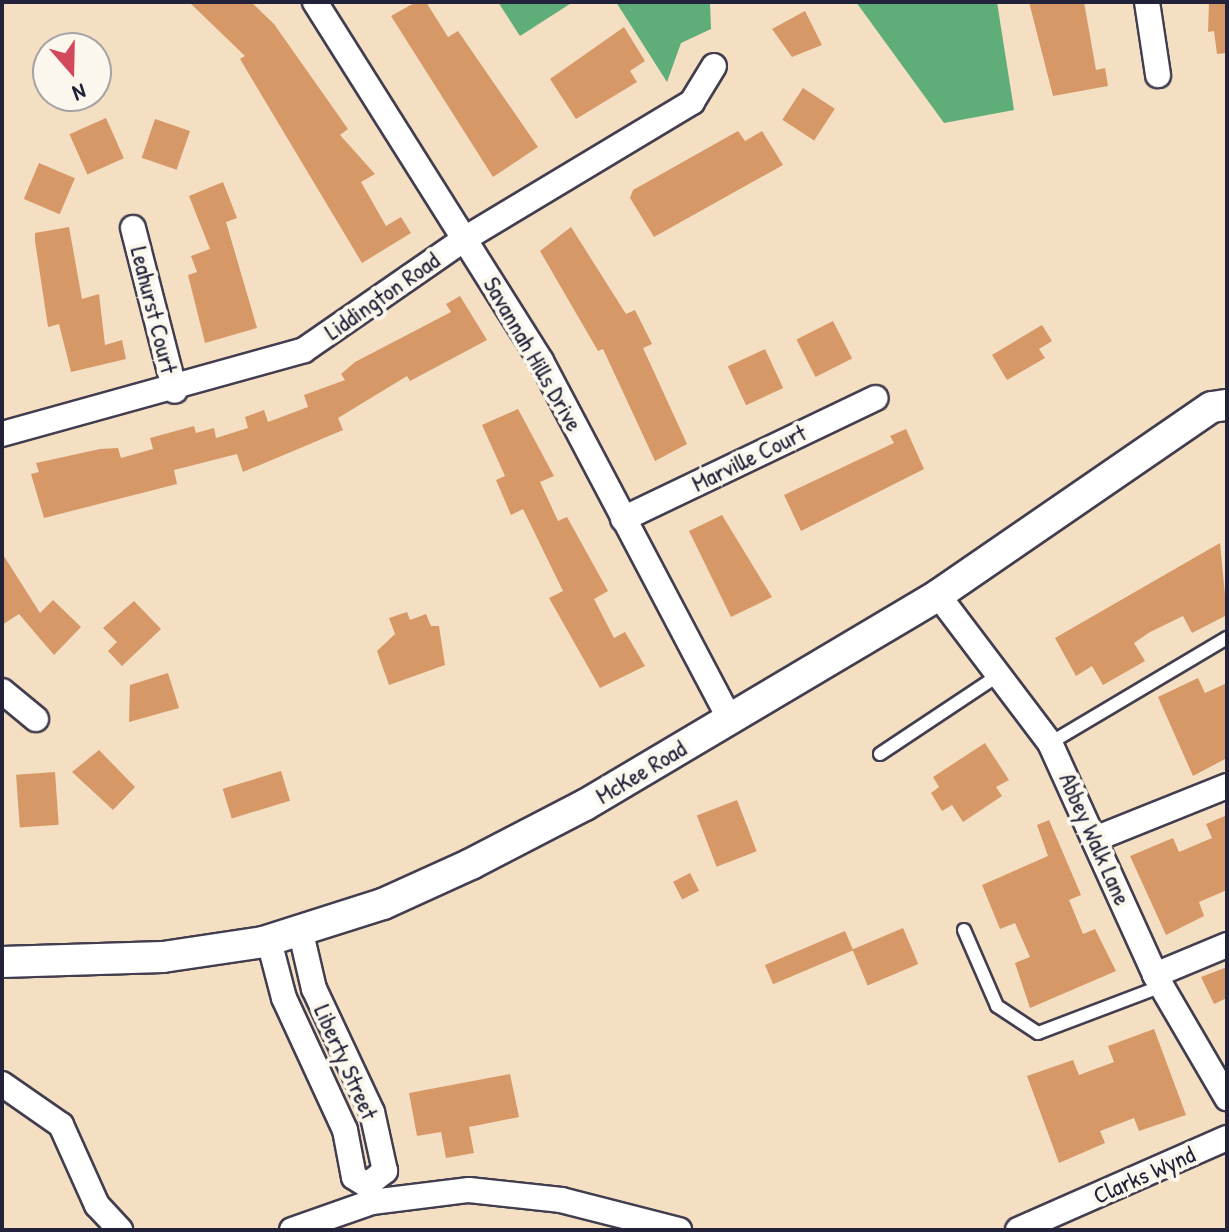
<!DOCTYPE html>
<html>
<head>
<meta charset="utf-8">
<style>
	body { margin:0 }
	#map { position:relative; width:1229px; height:1232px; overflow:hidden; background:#f4dfc3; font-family:"Patrick Hand",sans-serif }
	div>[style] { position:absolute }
	.forest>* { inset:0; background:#5fae79 }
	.building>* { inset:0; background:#d79868; transform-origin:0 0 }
	.roads { filter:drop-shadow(2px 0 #423e4f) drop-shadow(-2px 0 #423e4f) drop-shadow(0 2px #423e4f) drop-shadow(0 -2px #423e4f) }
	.service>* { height:12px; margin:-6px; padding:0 6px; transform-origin:6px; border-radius:6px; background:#fff }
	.minor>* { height:24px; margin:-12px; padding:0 12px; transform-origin:12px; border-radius:12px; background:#fff }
	.tertiary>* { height:30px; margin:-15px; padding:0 15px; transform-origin:15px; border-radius:15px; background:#fff }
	span { translate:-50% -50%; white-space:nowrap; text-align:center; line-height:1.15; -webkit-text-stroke:8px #fbf7ec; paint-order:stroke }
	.street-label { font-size:24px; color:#22223b }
	.frame { position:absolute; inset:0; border:4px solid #22223b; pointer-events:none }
	.north { position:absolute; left:32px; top:32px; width:80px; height:80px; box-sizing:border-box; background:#fbf7ec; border:2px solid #a4a2a5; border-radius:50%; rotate:160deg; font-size:22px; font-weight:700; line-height:32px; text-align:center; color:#22223b }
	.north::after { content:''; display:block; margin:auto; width:28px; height:36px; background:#d1495b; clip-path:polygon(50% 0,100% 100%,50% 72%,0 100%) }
</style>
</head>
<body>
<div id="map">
	<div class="forest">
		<div style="clip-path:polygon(498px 2px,573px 2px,520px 36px)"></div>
		<div style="clip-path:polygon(616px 2px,710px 2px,711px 29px,681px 43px,667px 82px)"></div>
		<div style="clip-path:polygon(856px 2px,997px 2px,1014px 110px,944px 123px)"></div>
	</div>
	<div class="building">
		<div style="clip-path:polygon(189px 2px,251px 2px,274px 24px,348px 129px,340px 135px,375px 174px,361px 182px,386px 226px,401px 217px,411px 233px,362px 263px,240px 59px,245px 56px)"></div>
		<div style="clip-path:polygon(416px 2px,426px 2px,448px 37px,458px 31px,538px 147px,493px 177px,391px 16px)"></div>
		<div style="clip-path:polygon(1029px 2px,1084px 2px,1096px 70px,1105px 68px,1108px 86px,1053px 96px)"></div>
		<div style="clip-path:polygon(1209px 2px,1227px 2px,1227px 53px,1217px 54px,1214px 31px,1208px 32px)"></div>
		<div style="clip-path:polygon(805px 11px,822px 45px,792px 57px,772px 29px)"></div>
		<div style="clip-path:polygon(624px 27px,645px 61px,630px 71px,637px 82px,576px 119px,550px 79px)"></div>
		<div style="left:803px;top:88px;width:38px;height:38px;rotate:33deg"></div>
		<div style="left:106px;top:118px;width:44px;height:40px;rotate:66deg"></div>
		<div style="left:155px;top:119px;width:37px;height:41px;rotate:19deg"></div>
		<div style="clip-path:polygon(738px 131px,745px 141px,762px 131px,783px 165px,654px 237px,630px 198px,633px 190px)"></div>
		<div style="left:39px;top:163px;width:39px;height:39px;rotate:23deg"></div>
		<div style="clip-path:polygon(223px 182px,237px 218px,226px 222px,257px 328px,205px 343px,188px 275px,197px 272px,191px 256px,210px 249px,189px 196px)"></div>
		<div style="clip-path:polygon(69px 227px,82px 299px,99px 294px,105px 345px,122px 340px,126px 359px,71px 372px,59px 324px,48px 327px,35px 241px,35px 233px)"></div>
		<div style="clip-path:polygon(571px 227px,626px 314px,635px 310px,652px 344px,643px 348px,687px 444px,655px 461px,603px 349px,598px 351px,540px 251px)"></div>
		<div style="clip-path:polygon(460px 296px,487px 340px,410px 381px,407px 376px,338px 418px,343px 430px,243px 472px,237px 454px,174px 470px,177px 484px,44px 518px,31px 474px,39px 472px,36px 463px,100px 449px,118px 448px,121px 458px,153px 449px,150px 438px,194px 426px,196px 433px,214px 428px,216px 438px,248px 428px,245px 417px,264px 410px,268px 422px,308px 407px,304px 395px,345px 380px,341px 374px,355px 362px,451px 312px,446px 304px)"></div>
		<div style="left:833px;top:321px;width:42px;height:41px;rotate:63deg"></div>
		<div style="clip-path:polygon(1042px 325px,1052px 341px,1039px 349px,1045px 358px,1007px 380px,992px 355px)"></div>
		<div style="left:765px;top:349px;width:43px;height:41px;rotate:65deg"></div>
		<div style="clip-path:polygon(518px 409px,554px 476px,540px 482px,558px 521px,567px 517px,608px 591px,594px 599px,614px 638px,625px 632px,645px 666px,600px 688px,549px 598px,563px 591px,523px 509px,511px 515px,496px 480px,505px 476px,482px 425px)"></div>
		<div style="clip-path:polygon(906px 429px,924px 469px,801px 531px,784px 495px,894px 443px,890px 436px)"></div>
		<div style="clip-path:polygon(722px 515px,772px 597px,731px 617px,689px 531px)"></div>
		<div style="clip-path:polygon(1220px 543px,1227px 615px,1192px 633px,1183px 616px,1150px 632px,1134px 643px,1145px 661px,1103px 685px,1092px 666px,1076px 676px,1055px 638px)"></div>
		<div style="clip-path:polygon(2px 553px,40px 613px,53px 600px,81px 627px,54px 655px,19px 614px,2px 625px)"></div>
		<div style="clip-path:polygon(134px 601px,161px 629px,122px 666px,108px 651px,117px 642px,103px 628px)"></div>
		<div style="clip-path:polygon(407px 612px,410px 620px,426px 614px,431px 626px,439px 626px,445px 665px,389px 685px,377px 651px,395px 634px,389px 618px)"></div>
		<div style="clip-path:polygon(168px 673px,179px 708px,129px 722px,130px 685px)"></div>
		<div style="clip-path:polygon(1198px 678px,1205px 693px,1227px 683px,1227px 758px,1193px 776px,1158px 697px)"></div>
		<div style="clip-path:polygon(985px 743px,1009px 780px,996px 787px,1002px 796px,963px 822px,952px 805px,942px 811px,931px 793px,939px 787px,933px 777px)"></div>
		<div style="clip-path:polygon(99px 750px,135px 787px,113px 810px,72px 772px)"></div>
		<div style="left:281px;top:771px;width:31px;height:61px;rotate:73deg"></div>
		<div style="left:55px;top:772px;width:53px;height:39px;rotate:86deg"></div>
		<div style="left:737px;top:800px;width:55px;height:43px;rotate:69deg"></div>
		<div style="clip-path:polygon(1227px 815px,1227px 890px,1199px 902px,1204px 916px,1166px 935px,1130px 856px,1173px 838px,1179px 852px,1212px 838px,1206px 824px)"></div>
		<div style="clip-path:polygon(1049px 820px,1081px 895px,1069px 900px,1083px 934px,1095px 929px,1116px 971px,1030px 1008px,1015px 963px,1030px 957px,1015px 923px,1000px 929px,982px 885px,1048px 856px,1037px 825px)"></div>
		<div style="left:690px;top:873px;width:20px;height:19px;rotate:63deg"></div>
		<div style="left:903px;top:928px;width:39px;height:55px;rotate:67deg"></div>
		<div style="left:845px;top:931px;width:21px;height:87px;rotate:67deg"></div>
		<div style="clip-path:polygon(1227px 967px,1227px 998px,1214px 1004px,1201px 977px)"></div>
		<div style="clip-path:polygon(1154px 1029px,1186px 1115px,1139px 1131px,1134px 1118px,1100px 1131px,1105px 1143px,1059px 1163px,1027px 1076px,1073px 1060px,1079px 1075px,1114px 1062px,1108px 1046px)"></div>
		<div style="clip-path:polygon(510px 1074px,519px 1117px,469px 1127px,474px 1153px,446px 1158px,441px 1132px,417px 1136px,409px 1093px)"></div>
	</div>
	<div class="roads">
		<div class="service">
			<div style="left:1050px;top:743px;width:206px;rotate:-30.7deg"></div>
			<div style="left:880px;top:754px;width:143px;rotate:-33.6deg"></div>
			<div style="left:964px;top:930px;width:83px;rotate:66.5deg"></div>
			<div style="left:997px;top:1006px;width:49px;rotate:33.4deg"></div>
			<div style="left:1038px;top:1033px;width:133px;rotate:-20.8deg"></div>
		</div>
		<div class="minor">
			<div style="left:315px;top:2px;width:424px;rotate:57.8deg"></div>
			<div style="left:541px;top:361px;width:403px;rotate:62.2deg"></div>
			<div style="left:1147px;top:2px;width:74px;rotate:81.4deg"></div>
			<div style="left:133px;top:228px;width:168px;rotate:75.6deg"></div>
			<div style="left:2px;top:434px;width:313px;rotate:-15.5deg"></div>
			<div style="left:304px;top:350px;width:197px;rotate:-34.7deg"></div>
			<div style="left:466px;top:238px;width:264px;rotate:-31deg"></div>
			<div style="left:692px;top:102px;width:42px;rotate:-58.6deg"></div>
			<div style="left:623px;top:519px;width:280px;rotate:-25.6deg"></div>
			<div style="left:938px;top:595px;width:186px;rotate:52.9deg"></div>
			<div style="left:1050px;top:743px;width:255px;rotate:65.6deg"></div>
			<div style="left:1155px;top:975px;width:143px;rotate:59.7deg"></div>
			<div style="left:2px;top:691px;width:44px;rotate:39.5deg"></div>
			<div style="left:1095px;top:839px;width:142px;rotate:-21.9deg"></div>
			<div style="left:269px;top:941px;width:59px;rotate:75.3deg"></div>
			<div style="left:284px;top:998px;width:145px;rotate:65.2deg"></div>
			<div style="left:345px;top:1130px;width:48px;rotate:79.2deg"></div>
			<div style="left:354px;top:1177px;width:15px;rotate:32deg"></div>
			<div style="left:367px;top:1185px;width:23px;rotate:-38deg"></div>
			<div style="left:385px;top:1171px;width:60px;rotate:-102.4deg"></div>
			<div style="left:372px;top:1112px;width:136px;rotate:-115.2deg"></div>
			<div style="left:314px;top:989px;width:57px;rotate:-103.1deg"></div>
			<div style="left:1155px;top:975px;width:78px;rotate:-22.6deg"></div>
			<div style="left:2px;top:1084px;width:72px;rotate:34.8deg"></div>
			<div style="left:61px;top:1125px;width:88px;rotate:65.8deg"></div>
			<div style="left:97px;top:1205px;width:34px;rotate:47deg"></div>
			<div style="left:292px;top:1230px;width:85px;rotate:-19.3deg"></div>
			<div style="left:372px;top:1202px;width:98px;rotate:-7.1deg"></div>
			<div style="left:469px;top:1190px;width:93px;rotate:6.2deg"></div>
			<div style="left:561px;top:1200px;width:122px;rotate:14.3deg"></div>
			<div style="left:1018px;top:1230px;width:228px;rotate:-23.8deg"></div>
		</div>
		<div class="tertiary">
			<div style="left:2px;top:962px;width:161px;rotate:-1.8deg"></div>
			<div style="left:163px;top:957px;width:101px;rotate:-8.5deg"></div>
			<div style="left:263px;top:942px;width:126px;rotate:-17.6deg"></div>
			<div style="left:383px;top:904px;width:97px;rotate:-24.4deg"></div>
			<div style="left:471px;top:864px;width:128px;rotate:-27.4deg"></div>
			<div style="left:585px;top:805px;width:411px;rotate:-30.7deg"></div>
			<div style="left:938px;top:595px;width:332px;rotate:-34.5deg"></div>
			<div style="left:1212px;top:407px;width:15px;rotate:-8deg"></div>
		</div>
	</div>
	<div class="street-label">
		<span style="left:382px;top:296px;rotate:-35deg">Liddington Road</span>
		<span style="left:154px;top:310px;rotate:76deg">Leahurst Court</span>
		<span style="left:533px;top:354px;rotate:60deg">Savannah Hills Drive</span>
		<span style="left:749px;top:458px;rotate:-26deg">Marville Court</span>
		<span style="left:641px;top:772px;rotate:-31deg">McKee Road</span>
		<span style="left:1095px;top:839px;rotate:66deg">Abbey Walk Lane</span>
		<span style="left:346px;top:1062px;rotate:66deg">Liberty Street</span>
		<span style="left:1144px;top:1175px;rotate:-24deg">Clarks Wynd</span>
	</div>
	<div class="frame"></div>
	<div class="north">N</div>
</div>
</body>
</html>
